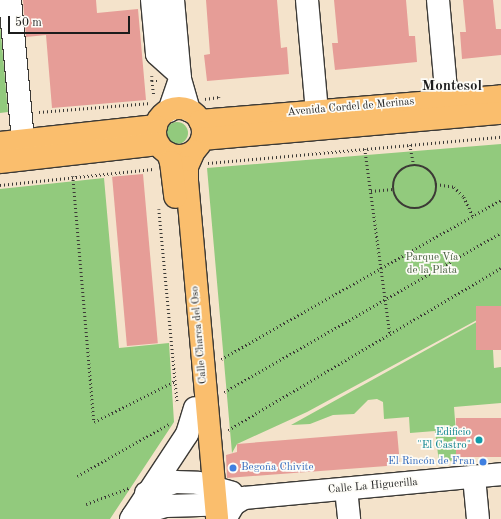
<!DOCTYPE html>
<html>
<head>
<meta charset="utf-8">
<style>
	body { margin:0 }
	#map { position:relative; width:501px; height:519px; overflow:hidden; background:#f4e3cb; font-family:"Old Standard TT",serif }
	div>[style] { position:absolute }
	.green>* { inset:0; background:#92ca7d }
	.round { border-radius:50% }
	.building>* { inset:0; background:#e69d97; transform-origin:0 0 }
	.path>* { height:2.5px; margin-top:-1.25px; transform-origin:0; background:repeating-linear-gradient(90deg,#3c3a36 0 1px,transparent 0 4px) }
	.path>.ring { margin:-1.25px; padding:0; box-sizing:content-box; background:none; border:2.5px solid #3c3a36; border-radius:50% }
	.roads { filter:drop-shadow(1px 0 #3c3a36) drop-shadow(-1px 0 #3c3a36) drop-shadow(0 1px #3c3a36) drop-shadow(0 -1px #3c3a36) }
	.minor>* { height:22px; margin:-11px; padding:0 11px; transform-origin:11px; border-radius:11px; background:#fff }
	.major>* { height:22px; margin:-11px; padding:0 11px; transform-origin:11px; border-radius:11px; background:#fabe6d }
	.major>.ring { margin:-11px; padding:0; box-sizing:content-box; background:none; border:22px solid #fabe6d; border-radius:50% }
	.dots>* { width:11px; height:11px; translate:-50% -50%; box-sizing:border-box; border:2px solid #fdfcf7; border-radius:50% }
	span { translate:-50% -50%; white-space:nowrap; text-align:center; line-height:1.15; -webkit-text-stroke:3.5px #fdfcf7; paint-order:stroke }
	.street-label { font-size:11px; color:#1c1c1c }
	.park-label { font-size:11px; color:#4b6243 }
	.culture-label { font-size:11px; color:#0d838f }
	.right { translate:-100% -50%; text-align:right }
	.shop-label { font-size:11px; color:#366cbe }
	.left { translate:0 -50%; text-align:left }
	.district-label { font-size:15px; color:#1c1c1c; font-weight:700 }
	.scale { position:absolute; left:8px; top:16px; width:122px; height:18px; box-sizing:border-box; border:2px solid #1c1c1c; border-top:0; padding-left:5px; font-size:12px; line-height:14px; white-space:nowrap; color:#1c1c1c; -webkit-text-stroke:3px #fdfcf7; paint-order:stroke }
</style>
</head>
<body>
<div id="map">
	<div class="green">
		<div style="clip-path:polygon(0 23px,8px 112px,0 113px)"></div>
		<div class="round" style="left:166px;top:122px;width:22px;height:22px"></div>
		<div style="clip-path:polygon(501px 144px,501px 307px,307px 412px,237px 444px,232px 453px,207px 168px)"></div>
		<div style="clip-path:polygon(104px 178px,119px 348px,169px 343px,174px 422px,110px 519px,0 519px,0 189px)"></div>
		<div style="clip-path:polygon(491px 314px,494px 368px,501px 367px,501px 403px,454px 407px,458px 460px,439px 462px,435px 431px,410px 433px,409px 417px,384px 419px,383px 402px,377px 399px,368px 400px,354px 414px,333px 415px,310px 424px,291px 425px)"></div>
	</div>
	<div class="building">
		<div style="clip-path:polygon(23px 0,96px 0,97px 13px,138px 9px,146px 100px,52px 108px,46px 35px,26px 37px)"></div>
		<div style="clip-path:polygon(206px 0,277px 0,281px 48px,287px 47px,289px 74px,207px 81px,204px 55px,210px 54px)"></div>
		<div style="clip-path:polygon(334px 0,406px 0,409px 36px,415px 36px,417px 62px,335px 70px,332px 43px,338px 43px)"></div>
		<div style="clip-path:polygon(463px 0,493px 0,496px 29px,501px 29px,501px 55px,462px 59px,460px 32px,466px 32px)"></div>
		<div style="left:143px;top:174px;width:170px;height:31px;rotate:85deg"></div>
		<div style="left:501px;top:306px;width:44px;height:25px;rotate:90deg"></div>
		<div style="left:501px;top:418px;width:39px;height:45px;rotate:90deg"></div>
		<div style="clip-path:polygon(397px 431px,400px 465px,227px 478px,226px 455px,237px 452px,237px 444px)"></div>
	</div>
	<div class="path">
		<div style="left:152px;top:76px;width:5px;rotate:90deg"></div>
		<div style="left:152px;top:81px;width:6px"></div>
		<div style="left:152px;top:81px;width:14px;rotate:82deg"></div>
		<div style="left:205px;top:99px;width:14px;rotate:-8deg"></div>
		<div style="left:219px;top:97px;width:3px;rotate:90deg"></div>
		<div style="left:39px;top:112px;width:112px;rotate:-4.6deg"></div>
		<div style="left:410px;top:145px;width:20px;rotate:79deg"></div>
		<div style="left:365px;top:149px;width:188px;rotate:82.3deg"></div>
		<div style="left:208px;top:163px;width:294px;rotate:-5.1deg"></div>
		<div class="ring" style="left:393px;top:165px;width:41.5px;height:41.5px"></div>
		<div style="left:73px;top:176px;width:247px;rotate:85.1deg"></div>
		<div style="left:94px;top:422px;width:91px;rotate:-26.8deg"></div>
		<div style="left:436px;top:184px;width:18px;rotate:9deg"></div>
		<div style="left:454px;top:187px;width:14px;rotate:45deg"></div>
		<div style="left:464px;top:197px;width:21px;rotate:65deg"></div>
		<div style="left:0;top:185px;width:154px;rotate:-6deg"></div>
		<div style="left:371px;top:191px;width:22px;rotate:-5deg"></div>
		<div style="left:159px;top:209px;width:193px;rotate:84.6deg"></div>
		<div style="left:221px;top:359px;width:322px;rotate:-29.6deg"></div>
		<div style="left:224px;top:392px;width:319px;rotate:-29.9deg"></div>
		<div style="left:228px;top:430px;width:317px;rotate:-30.7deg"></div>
		<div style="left:77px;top:476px;width:106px;rotate:-29.5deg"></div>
		<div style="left:86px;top:504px;width:46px;rotate:-20.4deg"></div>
	</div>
	<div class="roads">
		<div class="minor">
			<div style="left:10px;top:0;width:140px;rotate:84.7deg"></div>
			<div style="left:152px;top:0;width:54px;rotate:84.7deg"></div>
			<div style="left:157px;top:54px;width:30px;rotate:42deg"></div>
			<div style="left:173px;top:0;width:79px;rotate:84.9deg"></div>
			<div style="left:180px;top:79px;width:33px;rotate:74deg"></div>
			<div style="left:307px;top:0;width:111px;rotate:84.9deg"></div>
			<div style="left:438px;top:0;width:100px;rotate:84.9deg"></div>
			<div style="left:169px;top:111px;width:34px;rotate:-71deg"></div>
			<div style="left:474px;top:477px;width:42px;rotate:84.6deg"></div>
			<div style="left:346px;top:489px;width:30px;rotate:84deg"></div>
			<div style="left:146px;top:493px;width:31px;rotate:-21deg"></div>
			<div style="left:175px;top:482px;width:23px;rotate:2deg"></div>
			<div style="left:198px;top:483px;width:35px;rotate:16deg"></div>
			<div style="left:133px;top:516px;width:34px;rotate:-17deg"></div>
			<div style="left:166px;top:506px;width:68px;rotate:-1.7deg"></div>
			<div style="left:131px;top:519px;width:102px;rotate:-56.6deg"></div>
			<div style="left:187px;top:434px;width:27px;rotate:-73deg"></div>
			<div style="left:225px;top:519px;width:17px;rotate:-59deg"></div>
			<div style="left:234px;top:504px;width:12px;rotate:-31deg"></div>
			<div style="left:244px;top:498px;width:258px;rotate:-5.3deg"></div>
		</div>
		<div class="major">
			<div class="ring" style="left:155px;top:108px;width:26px;height:26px"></div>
			<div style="left:200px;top:121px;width:302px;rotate:-4.7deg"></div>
			<div style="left:202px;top:139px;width:300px;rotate:-5deg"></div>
			<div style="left:0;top:143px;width:157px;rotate:-6.2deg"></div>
			<div style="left:194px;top:151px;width:17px;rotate:114deg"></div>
			<div style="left:187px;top:167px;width:14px;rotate:90deg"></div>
			<div style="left:187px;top:181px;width:339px;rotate:84.9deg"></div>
			<div style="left:168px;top:153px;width:9px;rotate:72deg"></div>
			<div style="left:171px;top:162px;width:35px;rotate:83deg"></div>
			<div style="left:0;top:162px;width:159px;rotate:-6.5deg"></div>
		</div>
	</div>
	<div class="dots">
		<div style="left:479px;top:440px;background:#0f9aa8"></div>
		<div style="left:483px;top:462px;background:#3f7fe0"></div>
		<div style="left:233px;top:468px;background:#3f7fe0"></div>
	</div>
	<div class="street-label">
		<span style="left:351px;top:108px;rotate:-5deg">Avenida Cordel de Merinas</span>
		<span style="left:200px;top:335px;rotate:-95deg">Calle Charca del Oso</span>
		<span style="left:373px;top:487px;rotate:-5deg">Calle La Higuerilla</span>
	</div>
	<div class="park-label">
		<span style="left:432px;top:265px">Parque Vía<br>de la Plata</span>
	</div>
	<div class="culture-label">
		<span class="right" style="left:471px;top:440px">Edificio<br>"El Castro"</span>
	</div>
	<div class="shop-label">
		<span class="right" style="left:475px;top:462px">El Rincón de Fran</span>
		<span class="left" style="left:241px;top:468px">Begoña Chivite</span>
	</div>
	<div class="district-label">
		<span style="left:452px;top:87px">Montesol</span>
	</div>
	<div class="scale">50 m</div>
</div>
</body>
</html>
